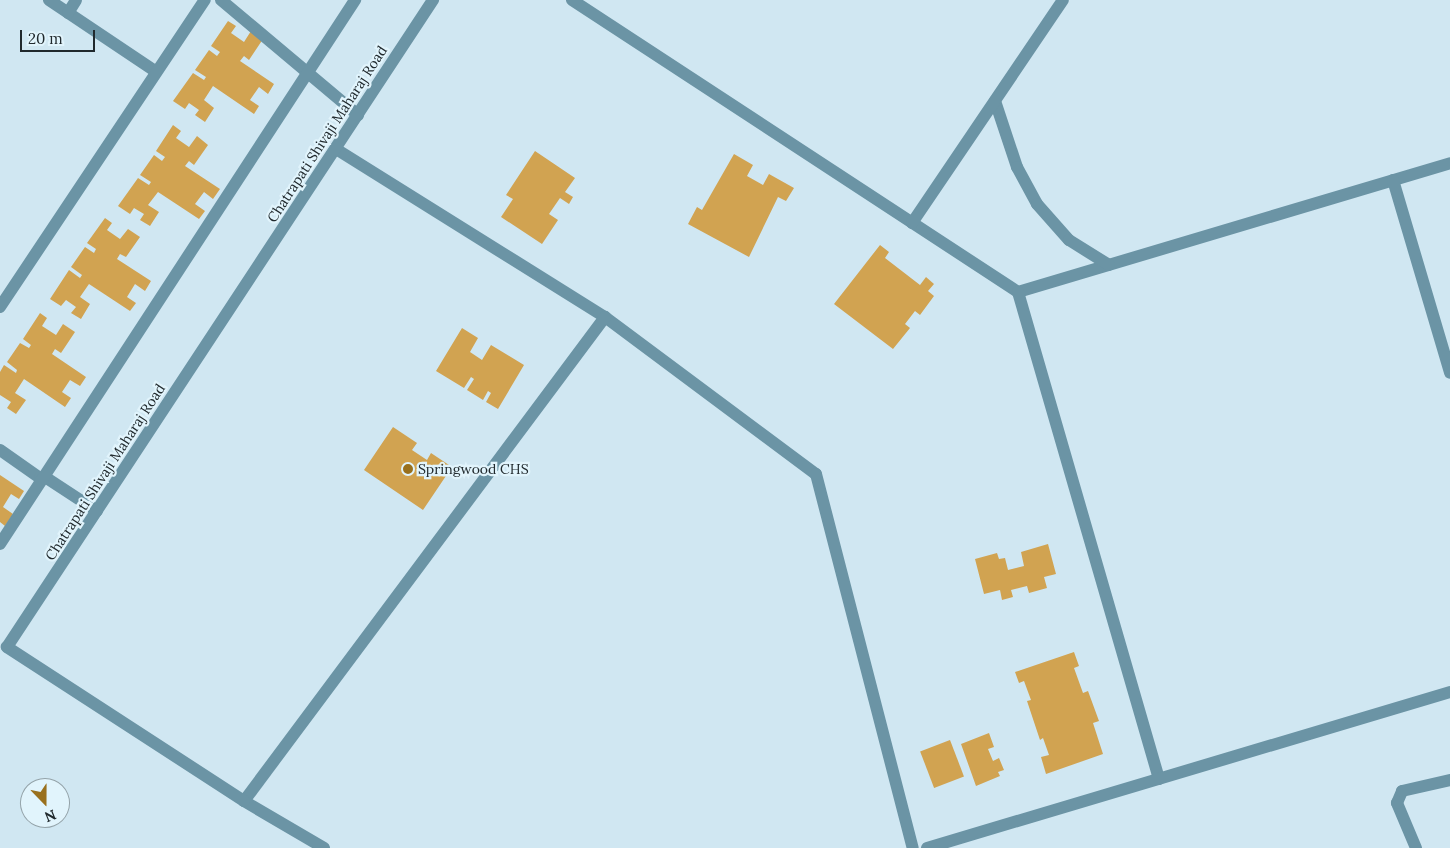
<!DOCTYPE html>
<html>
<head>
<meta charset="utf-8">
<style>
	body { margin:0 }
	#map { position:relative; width:1450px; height:848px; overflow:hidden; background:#d0e7f2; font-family:Lora,serif }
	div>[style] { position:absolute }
	.building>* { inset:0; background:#d1a351; transform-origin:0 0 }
	.minor>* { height:12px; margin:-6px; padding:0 6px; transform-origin:6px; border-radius:6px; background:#6b94a5 }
	.dots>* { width:14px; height:14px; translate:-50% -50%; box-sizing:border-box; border:2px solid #e1f4fc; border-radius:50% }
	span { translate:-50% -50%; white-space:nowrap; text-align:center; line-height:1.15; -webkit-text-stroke:4.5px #e1f4fc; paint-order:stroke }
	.street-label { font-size:14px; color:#20292d }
	.poi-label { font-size:14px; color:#20292d }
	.left { translate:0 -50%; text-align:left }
	.north { position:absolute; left:20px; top:778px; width:50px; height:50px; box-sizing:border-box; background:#e1f4fc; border:1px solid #94a3a9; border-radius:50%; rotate:158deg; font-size:14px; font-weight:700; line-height:20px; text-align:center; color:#20292d }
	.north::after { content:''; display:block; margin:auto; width:18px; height:22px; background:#99701d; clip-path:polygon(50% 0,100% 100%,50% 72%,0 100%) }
	.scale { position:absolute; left:20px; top:30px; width:75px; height:22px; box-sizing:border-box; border:2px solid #20292d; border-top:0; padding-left:6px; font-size:15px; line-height:18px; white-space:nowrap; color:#20292d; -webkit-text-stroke:4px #e1f4fc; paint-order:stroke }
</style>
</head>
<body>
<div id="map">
	<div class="building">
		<div style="clip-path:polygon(228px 21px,236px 26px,231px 33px,244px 42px,251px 31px,263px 39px,249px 60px,244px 56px,240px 61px,274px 84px,268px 94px,259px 87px,250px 100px,259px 106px,254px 114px,213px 86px,204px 100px,214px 108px,205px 122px,195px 115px,199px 110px,189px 103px,185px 109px,173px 101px,193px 73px,204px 80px,206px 77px,195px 70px,209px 50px,217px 56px,220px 52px,211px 46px)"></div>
		<div style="clip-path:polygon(173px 125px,181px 131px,176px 138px,189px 147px,197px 136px,208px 145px,194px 165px,189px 161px,185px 166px,220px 189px,213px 199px,204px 192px,195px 204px,205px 211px,199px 219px,158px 192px,148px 205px,159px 212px,150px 226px,140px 220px,144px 214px,134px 208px,130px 214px,118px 206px,138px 178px,149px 185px,151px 182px,140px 175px,154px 155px,162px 161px,165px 157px,156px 151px)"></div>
		<div style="clip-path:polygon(535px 151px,575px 178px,565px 192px,573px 197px,569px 204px,560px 198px,549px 214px,558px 220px,542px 244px,501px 217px,513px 199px,506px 195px)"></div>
		<div style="clip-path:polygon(734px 154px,753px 165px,747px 176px,763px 185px,769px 174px,794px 188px,786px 201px,778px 197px,749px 257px,688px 224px,697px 207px,702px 210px)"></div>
		<div style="clip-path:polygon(105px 218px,112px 223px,107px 230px,120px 239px,128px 229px,140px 237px,126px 257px,120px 254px,117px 259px,151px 281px,145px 291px,135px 284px,127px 297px,136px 303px,130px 311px,89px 284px,80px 297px,90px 304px,81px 319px,71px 313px,76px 307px,66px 300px,61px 306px,50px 299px,69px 270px,80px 278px,82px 275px,71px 267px,85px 247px,94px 253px,96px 249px,87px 243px)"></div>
		<div style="clip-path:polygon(880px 245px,889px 252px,885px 258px,920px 285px,926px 277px,934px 284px,928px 291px,934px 296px,920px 315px,915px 311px,905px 324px,910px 328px,893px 349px,834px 304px)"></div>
		<div style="clip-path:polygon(40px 313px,47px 318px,42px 326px,56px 335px,63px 324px,75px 332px,61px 353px,55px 349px,52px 354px,86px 377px,80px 386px,70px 380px,62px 392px,71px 398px,65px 407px,24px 379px,15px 393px,26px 400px,16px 414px,7px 408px,11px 402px,0 395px,0 372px,4px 365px,16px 373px,17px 370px,7px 362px,20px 343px,29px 348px,31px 345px,23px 339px)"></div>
		<div style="clip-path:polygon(462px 328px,478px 338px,470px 352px,482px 360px,491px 345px,524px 365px,498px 409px,486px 402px,491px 393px,488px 391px,483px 400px,467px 390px,474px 379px,471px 377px,464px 388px,436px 371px)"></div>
		<div style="clip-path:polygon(393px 427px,417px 443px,412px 450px,427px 460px,431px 453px,452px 467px,423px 510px,364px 470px)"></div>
		<div style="clip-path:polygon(0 475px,24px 491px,19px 499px,11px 494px,3px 507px,13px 514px,5px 526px,0 522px)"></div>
		<div style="clip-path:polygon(1048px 544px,1056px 574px,1044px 577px,1047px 588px,1029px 593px,1027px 586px,1011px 590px,1013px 597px,1002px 600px,1000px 590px,984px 594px,975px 559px,997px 553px,999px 559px,1005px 558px,1008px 570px,1024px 566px,1021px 552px)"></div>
		<div style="clip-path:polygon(1074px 652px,1079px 666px,1074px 668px,1083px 693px,1088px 691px,1099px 721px,1093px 723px,1103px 754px,1046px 774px,1041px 757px,1049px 755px,1043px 738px,1040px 740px,1027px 701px,1031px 700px,1024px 681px,1019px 683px,1015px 672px)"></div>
		<div style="clip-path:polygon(989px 733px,994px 747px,988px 749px,993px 761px,999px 758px,1004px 770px,998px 772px,1000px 776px,976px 786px,961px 744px)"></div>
		<div style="left:950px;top:740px;width:39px;height:32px;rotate:69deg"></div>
	</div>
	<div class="minor">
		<div style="left:49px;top:0;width:128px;rotate:33.8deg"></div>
		<div style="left:221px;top:0;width:179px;rotate:40deg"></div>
		<div style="left:572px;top:0;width:533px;rotate:33.21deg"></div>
		<div style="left:1018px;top:292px;width:451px;rotate:-16.6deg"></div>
		<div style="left:68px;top:13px;width:15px;rotate:-58deg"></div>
		<div style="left:995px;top:101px;width:70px;rotate:71.6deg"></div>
		<div style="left:1017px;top:167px;width:42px;rotate:61.6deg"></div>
		<div style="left:1037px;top:204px;width:48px;rotate:48.4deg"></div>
		<div style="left:1069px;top:240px;width:47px;rotate:32deg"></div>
		<div style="left:336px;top:149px;width:317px;rotate:32deg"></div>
		<div style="left:605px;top:317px;width:263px;rotate:36.7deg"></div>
		<div style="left:816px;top:474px;width:386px;rotate:75.5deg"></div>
		<div style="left:1393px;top:180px;width:201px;rotate:73.5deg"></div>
		<div style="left:912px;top:223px;width:269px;rotate:-55.9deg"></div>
		<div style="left:1018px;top:292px;width:507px;rotate:73.85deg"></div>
		<div style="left:0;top:307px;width:369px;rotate:-56.3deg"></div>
		<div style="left:0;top:450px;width:49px;rotate:35deg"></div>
		<div style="left:40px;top:478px;width:5px;rotate:-11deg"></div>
		<div style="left:45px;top:477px;width:62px;rotate:33.2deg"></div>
		<div style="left:0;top:544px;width:650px;rotate:-56.87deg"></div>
		<div style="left:244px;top:801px;width:604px;rotate:-53.28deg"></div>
		<div style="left:324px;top:848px;width:93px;rotate:-149.6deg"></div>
		<div style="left:244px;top:801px;width:283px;rotate:-147deg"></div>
		<div style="left:7px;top:647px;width:775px;rotate:-56.64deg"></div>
		<div style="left:927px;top:848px;width:546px;rotate:-16.61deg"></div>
		<div style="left:1416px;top:848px;width:49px;rotate:-112.9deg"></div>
		<div style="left:1397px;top:803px;width:13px;rotate:-67deg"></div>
		<div style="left:1402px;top:791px;width:49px;rotate:-12.9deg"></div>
	</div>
	<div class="dots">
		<div style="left:408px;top:469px;background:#99701d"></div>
	</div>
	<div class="street-label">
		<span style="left:327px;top:134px;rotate:-57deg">Chatrapati Shivaji Maharaj Road</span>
		<span style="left:105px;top:472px;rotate:-57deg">Chatrapati Shivaji Maharaj Road</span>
	</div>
	<div class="poi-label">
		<span class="left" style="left:418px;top:469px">Springwood CHS</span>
	</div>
	<div class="north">N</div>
	<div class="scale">20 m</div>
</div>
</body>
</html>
